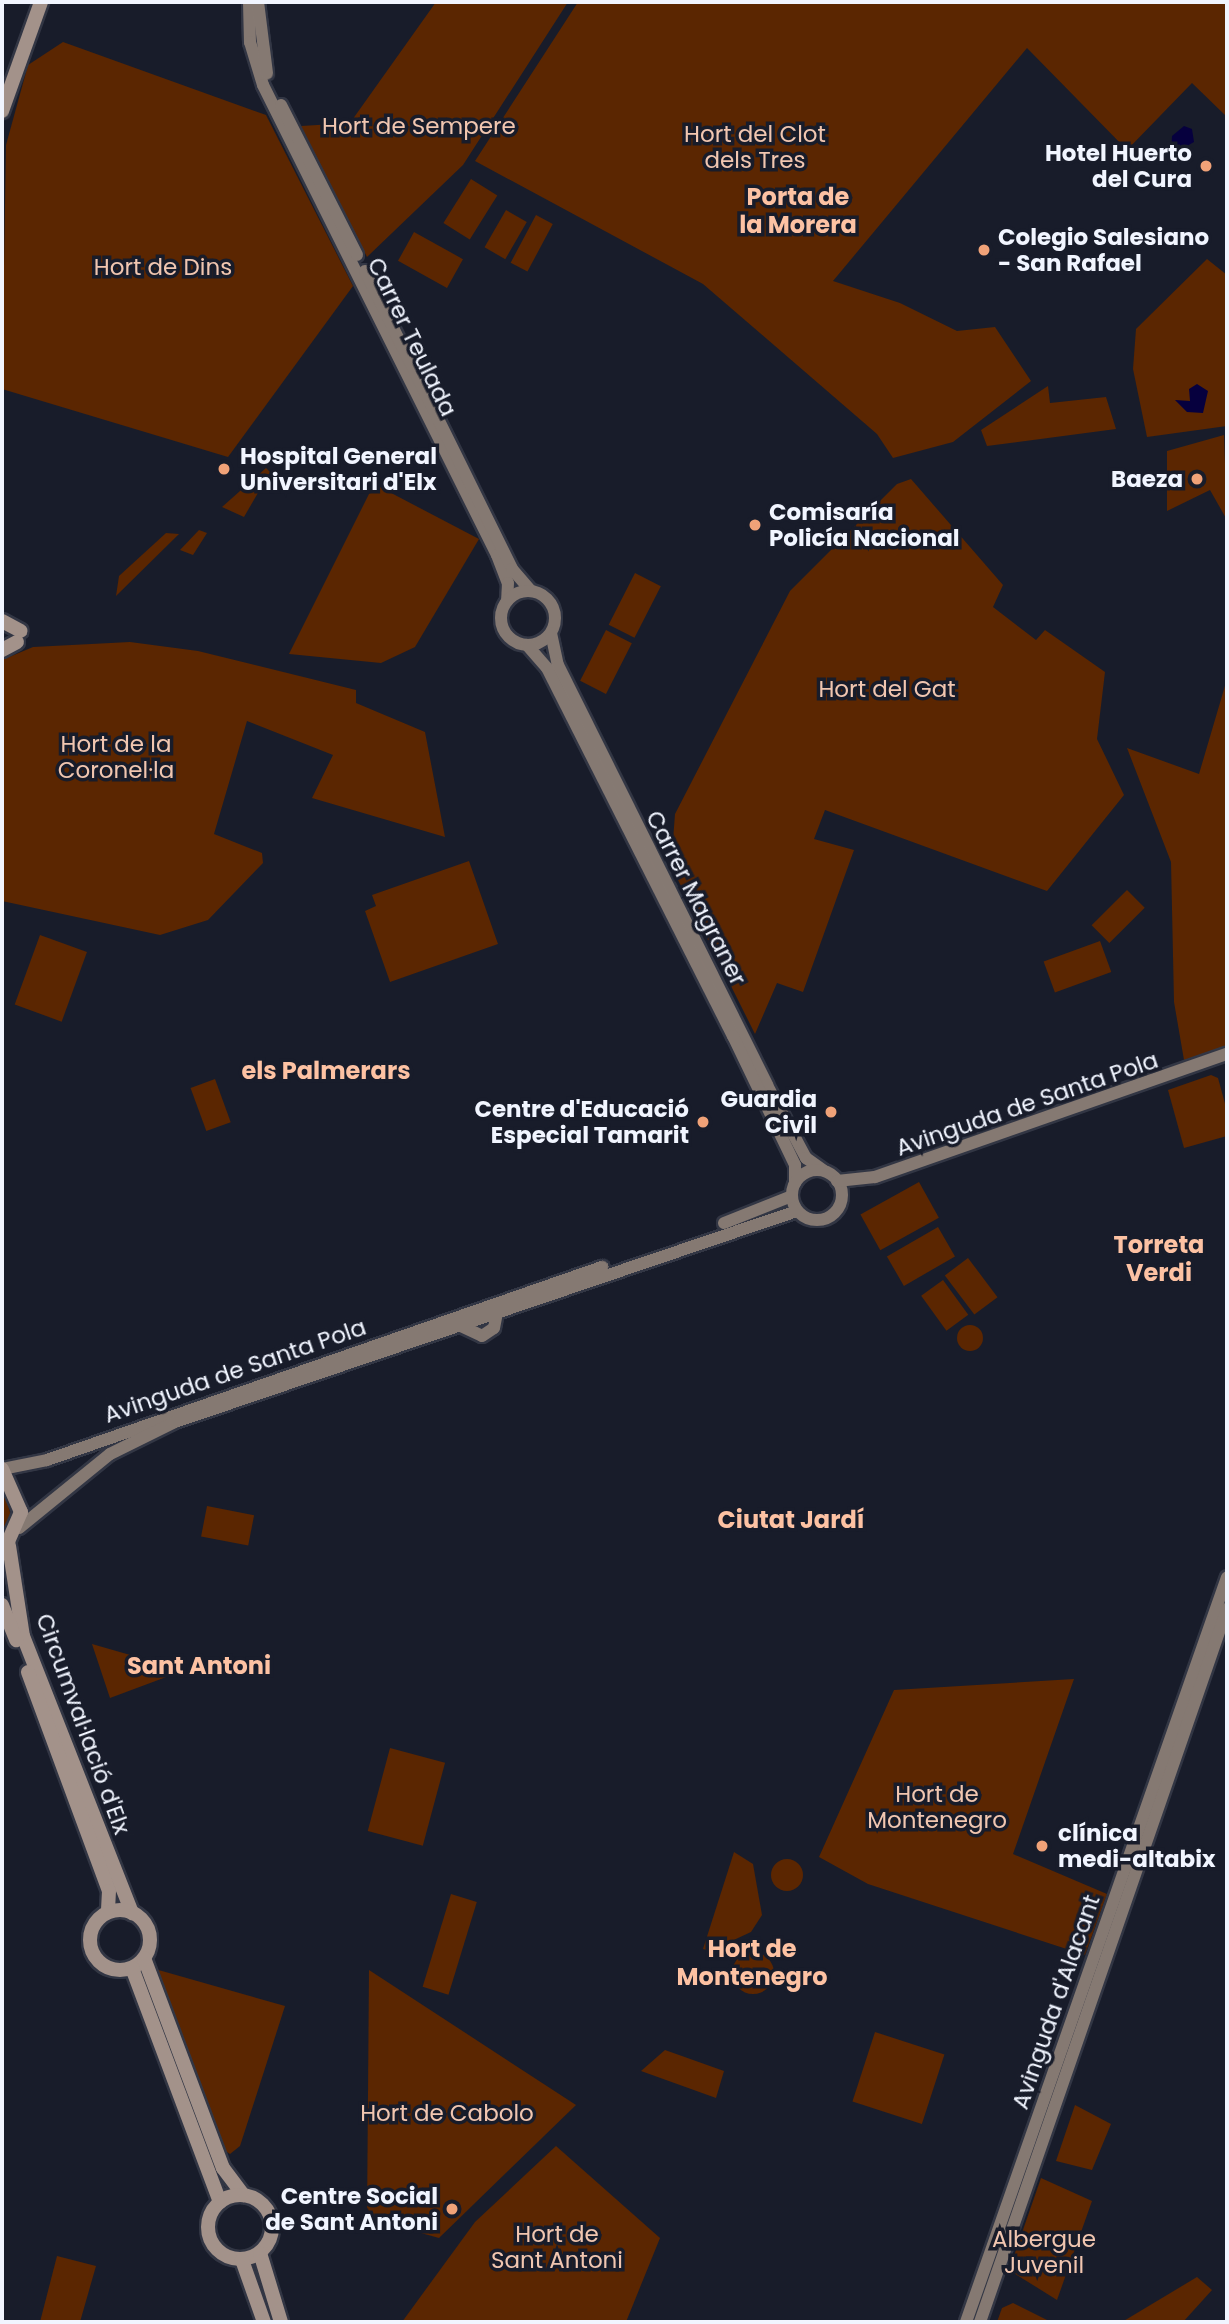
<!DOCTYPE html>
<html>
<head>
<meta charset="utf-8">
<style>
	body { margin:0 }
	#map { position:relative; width:1229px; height:2324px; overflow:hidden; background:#181c2a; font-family:Poppins,sans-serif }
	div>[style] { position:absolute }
	.green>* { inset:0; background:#5b2601; transform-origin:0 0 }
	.round { border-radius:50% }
	.water>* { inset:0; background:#06003e }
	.roads { filter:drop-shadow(2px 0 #323644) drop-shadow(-2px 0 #323644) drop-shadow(0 2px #323644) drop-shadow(0 -2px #323644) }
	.secondary>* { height:12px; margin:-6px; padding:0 6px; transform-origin:6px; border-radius:6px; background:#857972 }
	.secondary>.ring { margin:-6px; padding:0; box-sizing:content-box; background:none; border:12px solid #857972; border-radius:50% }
	.primary>* { height:14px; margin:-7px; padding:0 7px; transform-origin:7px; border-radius:7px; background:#a3928a }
	.primary>.ring { margin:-7px; padding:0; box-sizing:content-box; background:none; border:14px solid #a3928a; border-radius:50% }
	.dots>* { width:19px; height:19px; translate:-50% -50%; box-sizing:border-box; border:4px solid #181c2a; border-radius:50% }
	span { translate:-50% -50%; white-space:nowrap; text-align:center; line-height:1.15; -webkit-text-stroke:7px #181c2a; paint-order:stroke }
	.park-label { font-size:23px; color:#f1c6b0 }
	.poi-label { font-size:23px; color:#f1f5ff; font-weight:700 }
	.right { translate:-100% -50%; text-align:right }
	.left { translate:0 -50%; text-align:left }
	.street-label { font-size:23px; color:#f1f5ff }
	.neighbourhood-label { font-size:24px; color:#fdc2a3; font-weight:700 }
	.frame { position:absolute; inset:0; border:4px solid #f1f5ff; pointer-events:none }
</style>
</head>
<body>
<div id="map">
	<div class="green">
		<div style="clip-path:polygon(436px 2px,568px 2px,463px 165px,367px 257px,301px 126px,350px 123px)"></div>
		<div style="clip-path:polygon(578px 2px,1227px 2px,1227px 117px,1192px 83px,1127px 150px,1027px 48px,833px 281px,900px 303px,957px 331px,995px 327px,1031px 381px,953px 442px,893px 458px,877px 434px,703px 284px,475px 161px)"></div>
		<div style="clip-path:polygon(63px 42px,266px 115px,353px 286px,228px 457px,2px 389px,6px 145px,28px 65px)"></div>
		<div style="left:471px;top:179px;width:31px;height:52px;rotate:32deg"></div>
		<div style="left:506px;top:210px;width:24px;height:43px;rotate:30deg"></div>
		<div style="left:536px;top:215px;width:19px;height:54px;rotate:28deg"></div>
		<div style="left:414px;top:232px;width:56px;height:33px;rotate:29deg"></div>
		<div style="clip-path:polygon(1207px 259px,1227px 275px,1227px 426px,1147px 437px,1133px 369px,1136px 329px)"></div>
		<div style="clip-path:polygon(1048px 386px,1050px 403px,1106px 397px,1116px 429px,987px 446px,981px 430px)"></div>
		<div style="clip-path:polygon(1224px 435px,1227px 520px,1210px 490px,1167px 511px,1167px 451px)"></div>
		<div style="clip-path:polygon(266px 468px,270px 472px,244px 517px,222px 507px)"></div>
		<div style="clip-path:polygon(911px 479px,1003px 585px,993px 607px,1036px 640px,1045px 630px,1105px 672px,1097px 739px,1124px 795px,1047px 891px,825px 810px,814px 839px,854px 850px,803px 992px,777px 983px,755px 1034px,671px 866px,675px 814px,790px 591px,897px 484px)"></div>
		<div style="clip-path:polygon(374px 484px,479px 539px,415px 647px,381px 663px,289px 654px)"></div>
		<div style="clip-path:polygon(199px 530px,207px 533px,193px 555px,180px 550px)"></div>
		<div style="clip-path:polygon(179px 534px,116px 596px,119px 576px,166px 533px)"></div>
		<div style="left:635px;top:573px;width:29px;height:58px;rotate:27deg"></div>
		<div style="left:606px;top:630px;width:29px;height:57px;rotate:27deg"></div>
		<div style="clip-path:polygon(130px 642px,198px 651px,356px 690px,356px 703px,425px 732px,445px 837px,312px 798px,333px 755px,247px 721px,214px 834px,262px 853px,263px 863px,208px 920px,160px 935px,2px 901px,2px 660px,33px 647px)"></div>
		<div style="clip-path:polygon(1227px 679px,1227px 1046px,1184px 1060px,1174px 1002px,1171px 862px,1127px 748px,1199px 774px)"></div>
		<div style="clip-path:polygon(469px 861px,498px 944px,390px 982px,365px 911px,376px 906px,372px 895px)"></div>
		<div style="left:1127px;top:890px;width:25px;height:50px;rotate:45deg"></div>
		<div style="left:40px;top:935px;width:50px;height:74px;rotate:20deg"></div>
		<div style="left:1100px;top:941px;width:33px;height:60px;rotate:70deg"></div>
		<div style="clip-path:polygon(1211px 1075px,1218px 1078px,1227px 1111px,1227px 1136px,1184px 1148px,1168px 1090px)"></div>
		<div style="left:215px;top:1079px;width:46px;height:26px;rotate:70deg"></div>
		<div style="left:919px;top:1182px;width:41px;height:67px;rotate:61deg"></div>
		<div style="left:938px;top:1227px;width:34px;height:59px;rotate:60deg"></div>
		<div style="left:968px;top:1258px;width:49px;height:29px;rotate:53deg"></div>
		<div style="left:943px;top:1280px;width:43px;height:27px;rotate:54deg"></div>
		<div class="round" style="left:957px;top:1325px;width:26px;height:26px"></div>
		<div style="clip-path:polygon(2px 1482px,11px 1516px,2px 1538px)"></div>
		<div style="left:207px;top:1506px;width:48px;height:31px;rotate:11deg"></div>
		<div style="clip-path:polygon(92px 1644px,165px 1665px,169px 1676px,110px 1698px)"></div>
		<div style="clip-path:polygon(1074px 1679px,1013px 1854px,1107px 1894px,1085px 1955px,868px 1884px,819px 1857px,894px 1690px)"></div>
		<div style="left:390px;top:1748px;width:57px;height:86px;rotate:15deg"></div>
		<div style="clip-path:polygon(734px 1852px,753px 1864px,762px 1915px,751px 1932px,710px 1951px,703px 1949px)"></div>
		<div class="round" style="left:771px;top:1859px;width:32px;height:32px"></div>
		<div style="left:451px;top:1894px;width:27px;height:97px;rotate:17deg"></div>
		<div class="round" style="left:732px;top:1952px;width:42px;height:42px"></div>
		<div style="clip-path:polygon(155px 1969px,285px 2006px,240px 2146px,230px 2154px,221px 2148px)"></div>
		<div style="clip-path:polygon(369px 1970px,576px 2105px,439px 2238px,367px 2218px)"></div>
		<div style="left:875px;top:2032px;width:73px;height:73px;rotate:18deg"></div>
		<div style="clip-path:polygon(665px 2050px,724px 2071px,716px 2098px,641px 2071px)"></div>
		<div style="clip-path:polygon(1075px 2105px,1111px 2124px,1092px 2170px,1056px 2161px)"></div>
		<div style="clip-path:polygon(556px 2146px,660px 2238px,626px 2322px,402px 2322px,475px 2222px)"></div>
		<div style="clip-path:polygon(1041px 2178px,1092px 2201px,1057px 2300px,1009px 2270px)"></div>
		<div style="clip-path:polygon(57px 2256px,96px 2266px,80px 2322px,40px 2322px)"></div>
		<div style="clip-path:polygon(1197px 2277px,1212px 2290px,1183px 2322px,1122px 2322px)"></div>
		<div style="clip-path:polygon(1013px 2303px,1051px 2322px,997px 2322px,1002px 2308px)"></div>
	</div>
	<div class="water">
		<div style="clip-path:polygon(1184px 126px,1192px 129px,1194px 142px,1171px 155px,1172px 136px)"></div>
		<div style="clip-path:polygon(1197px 384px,1208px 391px,1203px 413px,1187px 412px,1175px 400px,1190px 401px,1189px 389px)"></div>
	</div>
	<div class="roads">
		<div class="secondary">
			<div style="left:249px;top:2px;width:40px;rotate:88.6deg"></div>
			<div style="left:250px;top:42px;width:45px;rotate:73.2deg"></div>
			<div style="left:263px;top:85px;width:525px;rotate:63.53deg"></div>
			<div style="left:497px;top:555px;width:30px;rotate:69deg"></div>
			<div style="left:508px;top:583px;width:18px;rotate:93deg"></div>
			<div style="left:258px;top:2px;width:72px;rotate:82.8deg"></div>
			<div style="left:281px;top:105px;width:168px;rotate:63.1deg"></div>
			<div style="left:365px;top:271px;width:332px;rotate:63.7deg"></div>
			<div style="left:512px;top:569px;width:28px;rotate:49deg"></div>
			<div class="ring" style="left:501px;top:591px;width:42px;height:42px"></div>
			<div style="left:551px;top:633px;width:33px;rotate:78deg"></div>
			<div style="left:558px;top:665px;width:469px;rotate:63.5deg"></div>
			<div style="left:767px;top:1085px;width:83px;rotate:61.9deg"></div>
			<div style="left:806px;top:1158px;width:21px;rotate:35deg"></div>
			<div style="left:527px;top:645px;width:30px;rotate:49deg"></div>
			<div style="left:547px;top:668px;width:412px;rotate:63.2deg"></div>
			<div style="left:733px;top:1036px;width:143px;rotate:64.3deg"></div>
			<div style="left:795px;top:1165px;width:18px;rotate:90deg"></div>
			<div class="ring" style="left:792px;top:1170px;width:38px;height:38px"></div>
			<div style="left:837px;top:1181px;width:38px;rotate:-6deg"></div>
			<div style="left:875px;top:1177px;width:373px;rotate:-19.3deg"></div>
			<div style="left:724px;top:1223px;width:73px;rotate:-21.7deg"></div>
			<div style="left:461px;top:1326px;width:23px;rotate:25deg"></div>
			<div style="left:482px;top:1336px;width:14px;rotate:-34deg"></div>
			<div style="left:494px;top:1328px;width:15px;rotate:-79deg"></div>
			<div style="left:2px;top:1469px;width:46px;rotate:-11.3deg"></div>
			<div style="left:47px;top:1460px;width:588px;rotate:-19.18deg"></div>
			<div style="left:19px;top:1528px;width:117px;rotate:-39.1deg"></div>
			<div style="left:110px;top:1454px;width:72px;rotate:-26.2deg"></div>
			<div style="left:175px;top:1422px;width:657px;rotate:-18.74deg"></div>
			<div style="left:966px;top:2322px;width:789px;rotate:-70.69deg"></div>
			<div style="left:980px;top:2322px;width:755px;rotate:-70.89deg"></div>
		</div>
		<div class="primary">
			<div style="left:2px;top:111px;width:116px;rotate:-70.3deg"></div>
			<div style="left:2px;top:621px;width:21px;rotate:28deg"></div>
			<div style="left:2px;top:650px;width:17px;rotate:-28deg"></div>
			<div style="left:2px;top:1469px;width:47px;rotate:66.2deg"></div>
			<div style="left:21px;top:1512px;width:45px;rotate:113.7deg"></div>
			<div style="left:9px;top:1546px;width:91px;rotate:81.2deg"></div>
			<div style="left:23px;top:1636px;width:298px;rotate:68.5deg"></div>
			<div style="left:2px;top:1605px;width:38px;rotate:68deg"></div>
			<div style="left:28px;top:1672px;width:233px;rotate:69.7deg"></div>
			<div style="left:109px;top:1891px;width:21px;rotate:93deg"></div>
			<div class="ring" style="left:90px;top:1910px;width:46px;height:46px"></div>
			<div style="left:144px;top:1958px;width:224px;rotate:69.4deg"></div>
			<div style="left:223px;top:2168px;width:34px;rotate:53deg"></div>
			<div style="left:132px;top:1968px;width:250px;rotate:69.4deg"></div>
			<div class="ring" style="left:208px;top:2195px;width:50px;height:50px"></div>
			<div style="left:260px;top:2253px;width:72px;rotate:73.1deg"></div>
			<div style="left:242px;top:2260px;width:66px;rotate:70.5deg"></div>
		</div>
	</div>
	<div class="dots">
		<div style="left:1206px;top:166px;background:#f0a278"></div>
		<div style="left:984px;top:250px;background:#f0a278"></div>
		<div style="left:224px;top:469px;background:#f0a278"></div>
		<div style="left:1197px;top:479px;background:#f0a278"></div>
		<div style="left:755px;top:525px;background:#f0a278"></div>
		<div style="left:831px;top:1112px;background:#f0a278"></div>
		<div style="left:703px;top:1122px;background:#f0a278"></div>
		<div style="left:1042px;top:1846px;background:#f0a278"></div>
		<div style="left:452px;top:2209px;background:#f0a278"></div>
	</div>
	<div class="park-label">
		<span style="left:419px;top:126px">Hort de Sempere</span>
		<span style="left:755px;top:147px">Hort del Clot<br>dels Tres</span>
		<span style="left:163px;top:267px">Hort de Dins</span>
		<span style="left:887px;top:689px">Hort del Gat</span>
		<span style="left:116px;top:757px">Hort de la<br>Coronel·la</span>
		<span style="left:937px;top:1807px">Hort de<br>Montenegro</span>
		<span style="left:447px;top:2113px">Hort de Cabolo</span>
		<span style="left:557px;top:2247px">Hort de<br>Sant Antoni</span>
		<span style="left:1044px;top:2252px">Albergue<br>Juvenil</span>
	</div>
	<div class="poi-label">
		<span class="right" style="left:1192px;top:166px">Hotel Huerto<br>del Cura</span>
		<span class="left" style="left:998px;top:250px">Colegio Salesiano<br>- San Rafael</span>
		<span class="left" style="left:240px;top:469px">Hospital General<br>Universitari d'Elx</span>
		<span class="right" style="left:1183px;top:479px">Baeza</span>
		<span class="left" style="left:769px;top:525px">Comisaría<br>Policía Nacional</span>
		<span class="right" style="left:817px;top:1112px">Guardia<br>Civil</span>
		<span class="right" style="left:689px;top:1122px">Centre d'Educació<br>Especial Tamarit</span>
		<span class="left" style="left:1058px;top:1846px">clínica<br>medi-altabix</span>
		<span class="right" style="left:438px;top:2209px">Centre Social<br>de Sant Antoni</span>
	</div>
	<div class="street-label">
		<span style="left:412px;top:337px;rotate:64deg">Carrer Teulada</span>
		<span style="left:696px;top:898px;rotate:63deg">Carrer Magraner</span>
		<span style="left:1027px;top:1104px;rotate:-19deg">Avinguda de Santa Pola</span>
		<span style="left:235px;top:1371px;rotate:-19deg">Avinguda de Santa Pola</span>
		<span style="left:83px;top:1724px;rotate:70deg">Circumval·lació d'Elx</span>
		<span style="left:1056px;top:2002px;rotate:-71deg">Avinguda d'Alacant</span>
	</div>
	<div class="neighbourhood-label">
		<span style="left:798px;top:211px">Porta de<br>la Morera</span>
		<span style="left:326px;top:1071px">els Palmerars</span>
		<span style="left:1159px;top:1259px">Torreta<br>Verdi</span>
		<span style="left:791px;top:1520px">Ciutat Jardí</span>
		<span style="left:199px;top:1666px">Sant Antoni</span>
		<span style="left:752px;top:1963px">Hort de<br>Montenegro</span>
	</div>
	<div class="frame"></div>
</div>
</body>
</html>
